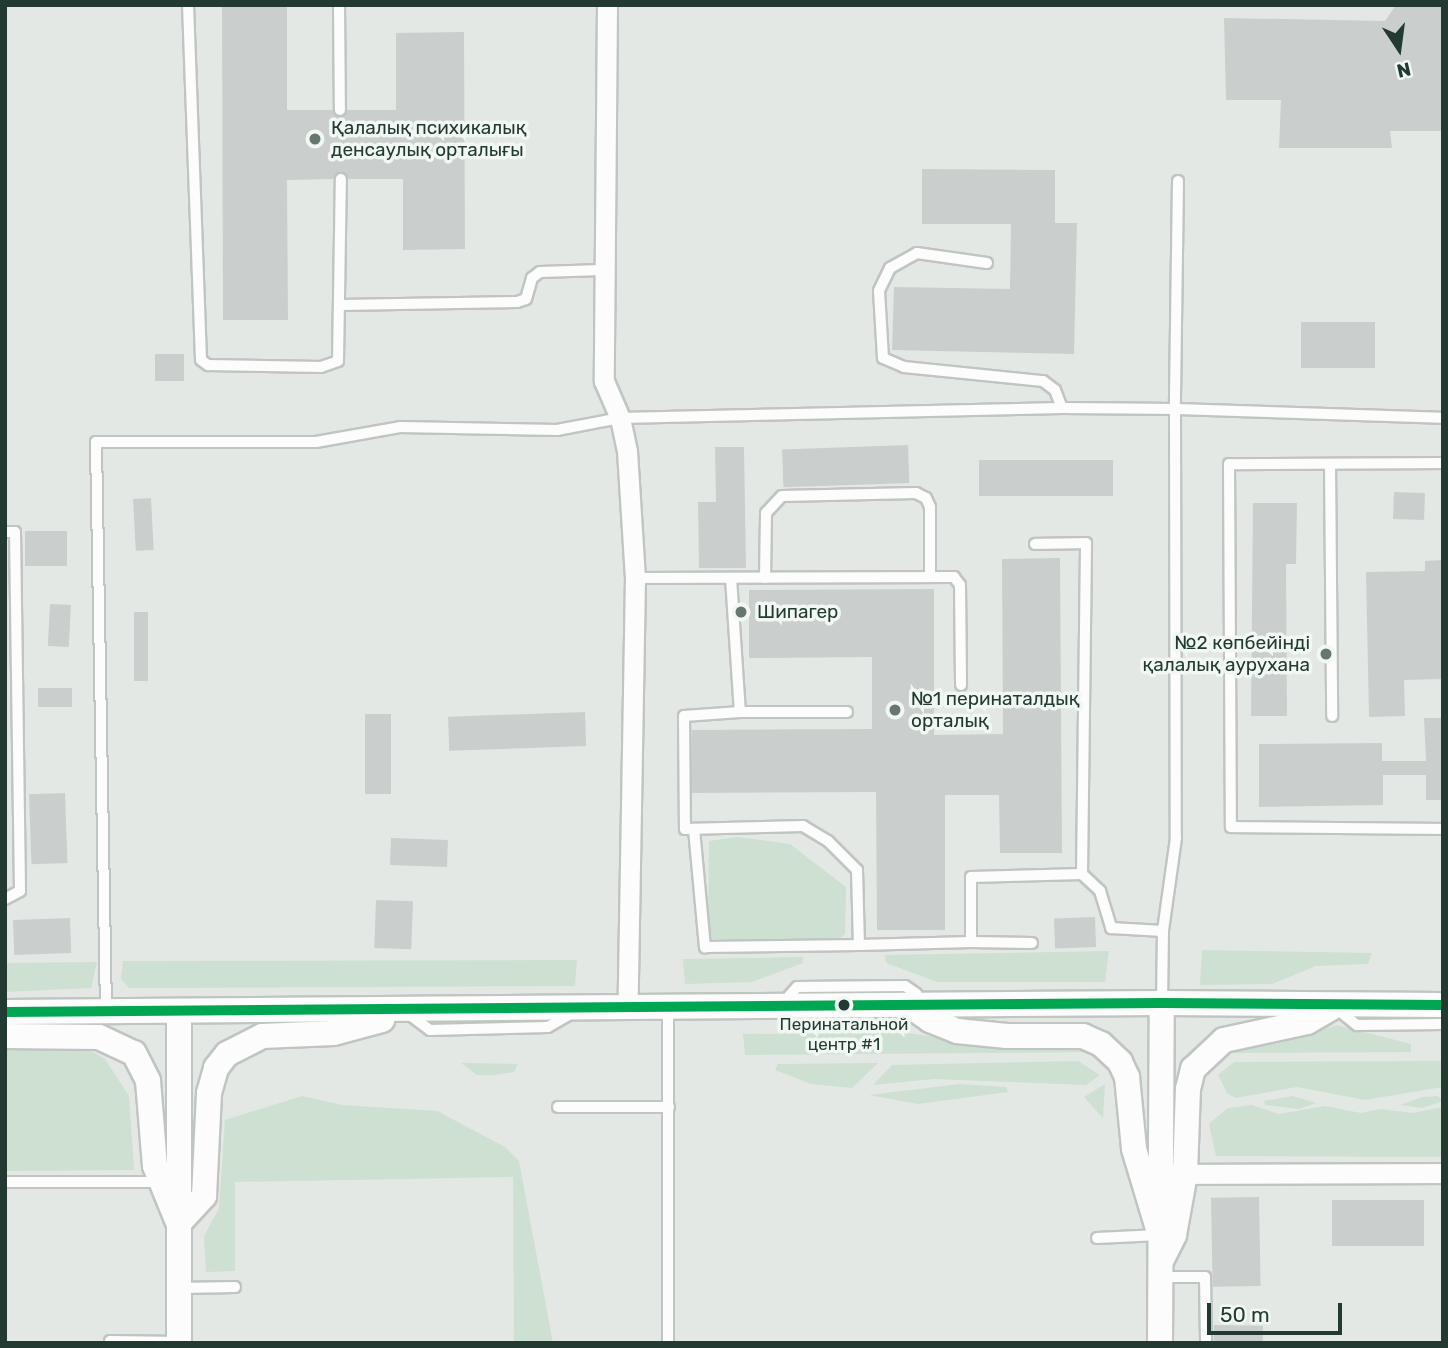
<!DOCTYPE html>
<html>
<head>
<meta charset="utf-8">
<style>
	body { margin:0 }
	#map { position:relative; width:1448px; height:1348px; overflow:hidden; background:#e3e8e5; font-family:Rubik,sans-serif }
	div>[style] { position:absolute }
	.green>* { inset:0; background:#cde0d1 }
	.building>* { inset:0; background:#cacfcd; transform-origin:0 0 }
	.roads { filter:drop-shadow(2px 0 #c0c5c2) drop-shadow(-2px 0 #c0c5c2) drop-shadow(0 2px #c0c5c2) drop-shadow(0 -2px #c0c5c2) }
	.service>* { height:10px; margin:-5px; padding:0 5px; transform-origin:5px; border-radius:5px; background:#fbfcfb }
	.minor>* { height:19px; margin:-9.5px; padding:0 9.5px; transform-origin:9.5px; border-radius:9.5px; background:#fbfcfb }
	.tertiary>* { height:24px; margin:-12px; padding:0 12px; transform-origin:12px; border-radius:12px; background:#fbfcfb }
	.bus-1>* { height:10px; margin:-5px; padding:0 5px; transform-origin:5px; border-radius:5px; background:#00a651 }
	.dots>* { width:19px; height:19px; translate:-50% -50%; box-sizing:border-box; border:4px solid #f1f7f3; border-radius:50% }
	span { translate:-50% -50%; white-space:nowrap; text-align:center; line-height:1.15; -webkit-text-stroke:7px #f1f7f3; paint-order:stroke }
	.bus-label { font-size:17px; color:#223a31 }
	.poi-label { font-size:19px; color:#223a31 }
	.left { translate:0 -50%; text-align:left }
	.right { translate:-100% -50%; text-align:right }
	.frame { position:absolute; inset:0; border:7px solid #223a31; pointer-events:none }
	.north { position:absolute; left:1364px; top:14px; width:70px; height:70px; -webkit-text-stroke:5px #f1f7f3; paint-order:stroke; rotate:167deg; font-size:19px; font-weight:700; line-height:28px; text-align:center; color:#223a31 }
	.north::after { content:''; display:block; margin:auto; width:24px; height:32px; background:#223a31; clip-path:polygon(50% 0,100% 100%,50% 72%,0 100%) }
	.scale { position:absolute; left:1207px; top:1303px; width:135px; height:32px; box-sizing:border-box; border:4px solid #223a31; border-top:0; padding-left:9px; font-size:21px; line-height:24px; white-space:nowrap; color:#223a31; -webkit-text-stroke:5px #f1f7f3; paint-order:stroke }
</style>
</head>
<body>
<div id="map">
	<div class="green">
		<div style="clip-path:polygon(738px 837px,790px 844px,846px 887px,845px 934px,836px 942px,708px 939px,709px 841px)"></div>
		<div style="clip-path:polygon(1202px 950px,1372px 953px,1368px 964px,1316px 966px,1272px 984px,1200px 985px)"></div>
		<div style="clip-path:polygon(1109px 951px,1105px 982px,937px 982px,886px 963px,885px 955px)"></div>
		<div style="clip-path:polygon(803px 957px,803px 963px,752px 982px,685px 984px,683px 959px)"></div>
		<div style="clip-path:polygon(577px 960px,575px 986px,149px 988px,129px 988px,121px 979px,123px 961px)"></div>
		<div style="clip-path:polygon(97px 962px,91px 988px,5px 992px,5px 963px)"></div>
		<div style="clip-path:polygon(1337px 1025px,1411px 1044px,1411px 1052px,1443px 1052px,1228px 1053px,1235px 1047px,1277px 1044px)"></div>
		<div style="clip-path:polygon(906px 1033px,965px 1041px,1082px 1046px,1093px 1052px,745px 1055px,743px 1034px)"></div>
		<div style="clip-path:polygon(5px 1048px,91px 1051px,105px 1059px,129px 1096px,134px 1170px,5px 1171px)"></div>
		<div style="clip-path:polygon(1078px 1061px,1100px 1075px,1086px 1085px,934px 1079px,873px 1085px,892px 1065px)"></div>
		<div style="clip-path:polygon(1443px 1061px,1443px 1087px,1365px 1100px,1297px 1087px,1236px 1098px,1227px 1093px,1218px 1075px,1234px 1062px)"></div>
		<div style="clip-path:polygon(461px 1063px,518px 1064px,514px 1072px,494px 1075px,477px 1075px)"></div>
		<div style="clip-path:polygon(878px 1063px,852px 1088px,811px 1084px,775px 1070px,778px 1064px)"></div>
		<div style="clip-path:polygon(960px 1084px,1006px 1087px,1008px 1092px,918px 1104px,869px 1095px)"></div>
		<div style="clip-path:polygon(1105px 1084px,1103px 1118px,1084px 1097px)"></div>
		<div style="clip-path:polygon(302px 1096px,342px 1105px,437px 1111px,505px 1147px,519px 1161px,553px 1343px,514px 1343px,513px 1177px,235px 1182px,235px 1271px,206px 1272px,204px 1236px,219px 1208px,225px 1120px)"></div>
		<div style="clip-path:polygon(1293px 1096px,1316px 1103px,1299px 1109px,1265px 1105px,1264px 1101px)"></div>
		<div style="clip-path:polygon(1422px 1097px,1438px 1096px,1443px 1101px,1422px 1108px,1400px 1105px)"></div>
		<div style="clip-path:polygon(1252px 1105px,1279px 1114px,1325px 1106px,1361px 1113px,1381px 1109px,1412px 1113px,1443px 1107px,1443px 1157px,1216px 1156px,1209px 1124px,1228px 1108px)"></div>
	</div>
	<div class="building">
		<div style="clip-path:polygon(222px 5px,287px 5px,287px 110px,333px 110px,339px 117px,347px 110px,396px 110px,396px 33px,464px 32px,465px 249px,403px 250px,403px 179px,348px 179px,340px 172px,334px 179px,287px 180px,288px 320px,223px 320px)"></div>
		<div style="clip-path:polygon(1396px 5px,1443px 5px,1443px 131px,1390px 131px,1392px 148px,1279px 148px,1281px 100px,1226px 100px,1224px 18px,1385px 21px)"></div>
		<div style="clip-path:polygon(922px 169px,1055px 170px,1055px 223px,1077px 223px,1074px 354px,892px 350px,894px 287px,1010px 289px,1011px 224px,922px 224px)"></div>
		<div style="left:1301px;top:322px;width:74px;height:46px"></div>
		<div style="left:155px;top:354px;width:29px;height:27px"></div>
		<div style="left:908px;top:445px;width:38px;height:126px;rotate:88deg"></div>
		<div style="clip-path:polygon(715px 447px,744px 447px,746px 568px,699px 568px,698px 502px,716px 502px)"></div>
		<div style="left:1113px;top:460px;width:36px;height:134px;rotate:90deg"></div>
		<div style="left:1394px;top:492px;width:31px;height:27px;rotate:2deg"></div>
		<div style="left:151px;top:498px;width:52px;height:18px;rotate:87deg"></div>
		<div style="clip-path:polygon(1253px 503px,1297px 503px,1296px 564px,1286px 564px,1287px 716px,1251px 716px)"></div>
		<div style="left:25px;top:531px;width:42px;height:35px"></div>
		<div style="clip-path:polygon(1060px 558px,1062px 853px,1000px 853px,999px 795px,945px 795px,945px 930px,877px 930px,876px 792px,692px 793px,692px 730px,872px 729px,872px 657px,749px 658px,749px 590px,934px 589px,934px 735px,1003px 734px,1002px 559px)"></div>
		<div style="clip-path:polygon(1443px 560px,1443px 679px,1404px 680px,1405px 716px,1369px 717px,1366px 572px,1425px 571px,1425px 561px)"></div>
		<div style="left:50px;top:604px;width:21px;height:42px;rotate:3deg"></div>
		<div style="left:134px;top:612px;width:14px;height:69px"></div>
		<div style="left:72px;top:688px;width:19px;height:34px;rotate:90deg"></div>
		<div style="left:585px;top:712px;width:34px;height:137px;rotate:88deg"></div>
		<div style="left:365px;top:714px;width:26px;height:80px"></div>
		<div style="clip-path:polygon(1424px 718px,1443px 718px,1443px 800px,1426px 800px,1426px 775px,1383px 775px,1383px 805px,1259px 807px,1259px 744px,1382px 743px,1382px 761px,1426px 761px)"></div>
		<div style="left:65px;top:793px;width:70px;height:36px;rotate:88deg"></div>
		<div style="left:391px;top:838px;width:57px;height:27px;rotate:2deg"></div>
		<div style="left:376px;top:900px;width:37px;height:48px;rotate:2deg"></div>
		<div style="left:1095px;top:917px;width:30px;height:41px;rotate:88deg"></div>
		<div style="left:70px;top:918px;width:35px;height:57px;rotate:88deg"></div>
		<div style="left:1259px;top:1197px;width:89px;height:48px;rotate:89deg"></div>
		<div style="left:1332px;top:1200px;width:92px;height:46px"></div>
		<div style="left:1214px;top:1325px;width:49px;height:18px;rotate:1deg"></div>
	</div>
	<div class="roads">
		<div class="service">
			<div style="left:188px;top:5px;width:355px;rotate:87.9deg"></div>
			<div style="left:201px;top:360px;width:9px;rotate:36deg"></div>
			<div style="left:208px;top:365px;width:113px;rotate:1deg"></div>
			<div style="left:321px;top:367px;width:18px;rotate:-19deg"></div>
			<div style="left:338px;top:361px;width:182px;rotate:-89.1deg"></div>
			<div style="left:339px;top:5px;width:105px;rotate:89.5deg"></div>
			<div style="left:1178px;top:181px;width:228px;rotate:90.8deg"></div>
			<div style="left:1175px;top:409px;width:268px;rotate:1.9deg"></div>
			<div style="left:987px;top:263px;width:71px;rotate:-171.9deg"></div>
			<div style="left:917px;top:253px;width:31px;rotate:151deg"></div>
			<div style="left:890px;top:268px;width:25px;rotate:116deg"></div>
			<div style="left:879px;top:291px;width:67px;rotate:86.6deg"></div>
			<div style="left:883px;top:358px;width:23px;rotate:23deg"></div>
			<div style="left:904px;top:367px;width:140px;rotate:5.8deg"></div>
			<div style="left:1043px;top:381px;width:15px;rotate:37deg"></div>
			<div style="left:1055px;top:390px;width:19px;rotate:69deg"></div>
			<div style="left:341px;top:305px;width:176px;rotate:-1deg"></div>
			<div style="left:517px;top:302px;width:9px;rotate:-18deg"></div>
			<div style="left:526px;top:299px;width:22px;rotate:-74deg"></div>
			<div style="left:532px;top:278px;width:10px;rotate:-37deg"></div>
			<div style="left:540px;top:272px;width:62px;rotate:-1.8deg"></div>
			<div style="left:1443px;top:463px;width:214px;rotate:179.7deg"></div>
			<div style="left:1229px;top:464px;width:363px;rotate:89.7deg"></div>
			<div style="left:1231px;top:827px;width:212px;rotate:0.5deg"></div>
			<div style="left:1330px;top:464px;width:252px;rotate:89.5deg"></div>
			<div style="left:5px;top:532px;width:10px"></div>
			<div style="left:15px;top:532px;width:359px;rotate:89.2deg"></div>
			<div style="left:20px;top:891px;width:17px;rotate:152deg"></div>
			<div style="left:635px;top:578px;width:319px;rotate:-0.2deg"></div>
			<div style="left:954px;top:577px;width:10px;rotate:53deg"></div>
			<div style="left:960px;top:585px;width:100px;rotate:89.4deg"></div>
			<div style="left:731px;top:578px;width:134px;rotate:86.2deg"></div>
			<div style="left:740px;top:712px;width:107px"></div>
			<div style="left:765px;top:578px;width:65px;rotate:-89.1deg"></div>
			<div style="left:766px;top:513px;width:23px;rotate:-47deg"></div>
			<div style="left:782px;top:496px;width:134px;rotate:-1.3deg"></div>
			<div style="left:916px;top:493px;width:11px;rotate:27deg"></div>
			<div style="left:926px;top:498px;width:10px;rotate:66deg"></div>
			<div style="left:930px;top:507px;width:70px;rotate:90deg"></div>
			<div style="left:740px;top:712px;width:56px;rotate:175.9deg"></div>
			<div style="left:684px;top:716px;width:113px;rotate:89.5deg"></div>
			<div style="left:685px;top:829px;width:118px;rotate:-1.5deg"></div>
			<div style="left:803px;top:826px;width:29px;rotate:31deg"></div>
			<div style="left:828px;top:841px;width:41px;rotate:45deg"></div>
			<div style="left:857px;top:870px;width:75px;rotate:88.5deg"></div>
			<div style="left:859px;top:945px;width:112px;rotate:-1.5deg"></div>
			<div style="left:971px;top:942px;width:65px;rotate:-90deg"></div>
			<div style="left:971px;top:877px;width:111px;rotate:-1.5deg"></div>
			<div style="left:1082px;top:874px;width:331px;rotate:-89.3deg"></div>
			<div style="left:1086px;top:543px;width:51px;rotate:178.9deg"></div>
			<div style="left:694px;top:829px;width:119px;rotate:84.7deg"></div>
			<div style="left:705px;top:947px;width:154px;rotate:-0.7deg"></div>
			<div style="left:1082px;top:874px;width:25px;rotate:43deg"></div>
			<div style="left:1100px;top:891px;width:39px;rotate:73deg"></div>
			<div style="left:1111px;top:928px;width:52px;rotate:3.3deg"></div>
			<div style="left:971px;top:942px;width:61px;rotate:0.9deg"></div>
			<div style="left:789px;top:996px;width:12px;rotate:-48deg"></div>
			<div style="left:797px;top:987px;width:108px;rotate:-0.5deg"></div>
			<div style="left:905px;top:986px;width:14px;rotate:34deg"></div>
			<div style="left:1337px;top:1009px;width:26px;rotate:39deg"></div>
			<div style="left:1357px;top:1025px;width:86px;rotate:-0.7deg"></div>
			<div style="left:106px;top:1011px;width:569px;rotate:-91.01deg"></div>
			<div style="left:96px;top:442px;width:220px"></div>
			<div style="left:316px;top:442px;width:85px;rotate:-10.1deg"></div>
			<div style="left:400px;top:427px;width:157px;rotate:1.1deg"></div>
			<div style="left:557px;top:430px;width:64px;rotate:-10.8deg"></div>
			<div style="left:620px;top:418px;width:442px;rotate:-1.3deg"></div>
			<div style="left:1062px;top:408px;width:113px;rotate:0.5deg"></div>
			<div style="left:1175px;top:409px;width:429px;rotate:89.9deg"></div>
			<div style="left:1176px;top:838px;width:94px;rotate:98deg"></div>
			<div style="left:1163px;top:931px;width:71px;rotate:90.8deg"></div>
			<div style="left:410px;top:1015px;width:25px;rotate:37deg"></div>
			<div style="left:430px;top:1030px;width:118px;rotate:-1.5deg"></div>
			<div style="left:548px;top:1027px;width:24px;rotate:-30deg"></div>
			<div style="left:558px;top:1107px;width:111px"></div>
			<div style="left:5px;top:1182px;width:154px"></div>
			<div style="left:1097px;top:1238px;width:62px;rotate:-2.8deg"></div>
			<div style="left:1161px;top:1277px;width:44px"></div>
			<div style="left:1205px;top:1277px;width:66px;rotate:89.1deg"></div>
			<div style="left:180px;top:1288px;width:55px;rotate:-1deg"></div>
			<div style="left:110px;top:1341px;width:69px;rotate:0.8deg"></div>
			<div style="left:668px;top:1343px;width:335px;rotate:-90deg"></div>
		</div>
		<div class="minor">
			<div style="left:607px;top:5px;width:376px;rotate:90.5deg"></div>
			<div style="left:604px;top:381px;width:40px;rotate:66.6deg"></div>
			<div style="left:620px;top:418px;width:34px;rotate:78deg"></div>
			<div style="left:627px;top:451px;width:127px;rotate:86.4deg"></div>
			<div style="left:635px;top:578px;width:420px;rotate:91deg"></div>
			<div style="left:1171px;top:1174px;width:272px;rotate:-0.2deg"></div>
		</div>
		<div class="tertiary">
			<div style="left:910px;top:1006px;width:24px;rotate:35deg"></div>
			<div style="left:930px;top:1020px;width:29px;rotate:22deg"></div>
			<div style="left:957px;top:1031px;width:50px;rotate:5.7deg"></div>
			<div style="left:1007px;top:1036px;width:76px"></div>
			<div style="left:1083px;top:1036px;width:20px;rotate:24deg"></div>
			<div style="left:1101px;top:1044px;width:26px;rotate:43deg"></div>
			<div style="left:1120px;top:1062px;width:17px;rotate:65deg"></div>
			<div style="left:1127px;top:1077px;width:72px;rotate:84.4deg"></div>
			<div style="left:1134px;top:1149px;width:90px;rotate:73.2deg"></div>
			<div style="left:5px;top:1012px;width:1157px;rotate:-0.45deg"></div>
			<div style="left:1162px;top:1003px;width:281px;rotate:0.4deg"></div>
			<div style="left:179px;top:1013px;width:330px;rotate:90deg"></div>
			<div style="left:5px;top:1036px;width:94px;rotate:0.6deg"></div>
			<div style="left:99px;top:1037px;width:38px;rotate:25deg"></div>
			<div style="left:134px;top:1053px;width:31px;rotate:63deg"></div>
			<div style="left:148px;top:1081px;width:85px;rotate:85.3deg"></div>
			<div style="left:155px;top:1166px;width:58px;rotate:67.8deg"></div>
			<div style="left:179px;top:1223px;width:37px;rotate:-47deg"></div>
			<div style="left:204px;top:1196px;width:103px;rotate:-87.2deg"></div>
			<div style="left:209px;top:1093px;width:26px;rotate:-74deg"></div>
			<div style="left:216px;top:1068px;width:18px;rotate:-52deg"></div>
			<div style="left:227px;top:1054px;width:39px;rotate:-27deg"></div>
			<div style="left:262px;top:1036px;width:72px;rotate:-2.4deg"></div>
			<div style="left:334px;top:1033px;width:50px;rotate:-15.2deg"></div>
			<div style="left:1161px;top:1261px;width:29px;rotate:-63deg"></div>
			<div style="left:1174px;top:1235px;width:62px;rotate:-79.8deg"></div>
			<div style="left:1185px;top:1174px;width:85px;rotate:-88deg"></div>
			<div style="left:1188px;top:1089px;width:21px;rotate:-76deg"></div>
			<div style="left:1193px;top:1069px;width:42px;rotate:-43.1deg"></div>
			<div style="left:1224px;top:1040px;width:85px;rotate:-12.2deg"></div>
			<div style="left:1307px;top:1022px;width:28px;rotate:-30deg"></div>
			<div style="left:1160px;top:1343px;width:340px;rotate:-89.7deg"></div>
		</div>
	</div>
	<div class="bus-1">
		<div style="left:5px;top:1012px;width:1157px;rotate:-0.45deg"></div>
		<div style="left:1162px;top:1003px;width:281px;rotate:0.4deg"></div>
	</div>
	<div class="dots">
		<div style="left:315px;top:139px;background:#667770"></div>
		<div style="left:741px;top:612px;background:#667770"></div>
		<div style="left:1326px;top:654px;background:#667770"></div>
		<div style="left:895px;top:710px;background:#667770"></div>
		<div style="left:844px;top:1005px;background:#223a31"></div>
	</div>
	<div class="bus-label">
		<span style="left:844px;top:1035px">Перинатальной<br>центр #1</span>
	</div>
	<div class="poi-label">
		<span class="left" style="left:331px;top:139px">Қалалық психикалық<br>денсаулық орталығы</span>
		<span class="left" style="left:757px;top:612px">Шипагер</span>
		<span class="right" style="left:1310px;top:654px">№2 көпбейінді<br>қалалық аурухана</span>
		<span class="left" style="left:911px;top:710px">№1 перинаталдық<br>орталық</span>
	</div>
	<div class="frame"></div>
	<div class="north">N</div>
	<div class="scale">50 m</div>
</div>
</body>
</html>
